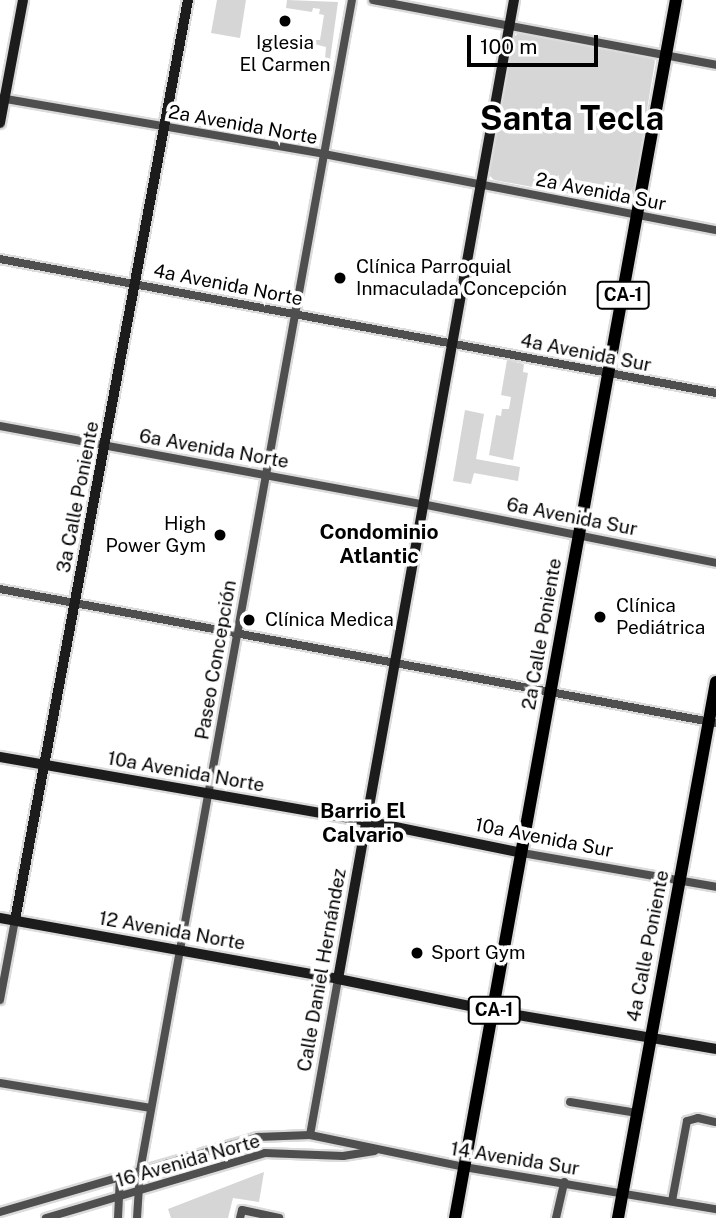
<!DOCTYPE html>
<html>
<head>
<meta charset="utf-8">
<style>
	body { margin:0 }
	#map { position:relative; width:716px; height:1218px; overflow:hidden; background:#fff; font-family:"Public Sans",sans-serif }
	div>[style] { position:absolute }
	.green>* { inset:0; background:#d6d6d6 }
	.roads { filter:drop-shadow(2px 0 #dbdbdb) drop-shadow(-2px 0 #dbdbdb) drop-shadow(0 2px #dbdbdb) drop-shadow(0 -2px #dbdbdb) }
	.street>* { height:8px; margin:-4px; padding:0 4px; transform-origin:4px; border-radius:4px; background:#4f4f4f }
	.secondary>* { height:10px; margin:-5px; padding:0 5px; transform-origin:5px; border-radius:5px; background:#1c1c1c }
	.primary>* { height:12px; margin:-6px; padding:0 6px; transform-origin:6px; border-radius:6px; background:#000 }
	.dots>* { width:19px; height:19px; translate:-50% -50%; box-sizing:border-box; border:4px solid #fff; border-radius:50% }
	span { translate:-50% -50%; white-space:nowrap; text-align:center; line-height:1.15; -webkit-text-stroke:7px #fff; paint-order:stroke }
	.shield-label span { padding:2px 5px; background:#fff; border:2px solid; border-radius:5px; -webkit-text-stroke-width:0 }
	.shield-label { font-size:18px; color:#000; font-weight:700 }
	.poi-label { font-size:19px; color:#000 }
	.left { translate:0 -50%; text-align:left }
	.right { translate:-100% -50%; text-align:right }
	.street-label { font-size:19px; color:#000 }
	.neighbourhood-label { font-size:21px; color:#000; font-weight:700 }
	.town-label { font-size:33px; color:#000; font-weight:700 }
	.scale { position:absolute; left:467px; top:35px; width:131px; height:32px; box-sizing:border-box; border:4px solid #000; border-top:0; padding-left:9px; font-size:21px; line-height:24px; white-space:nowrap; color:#000; -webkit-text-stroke:5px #fff; paint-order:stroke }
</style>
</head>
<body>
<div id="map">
	<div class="green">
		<div style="clip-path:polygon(217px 0,246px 0,240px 38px,211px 33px)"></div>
		<div style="clip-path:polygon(287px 0,338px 2px,330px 60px,325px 59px,326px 47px,314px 44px,315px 40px,320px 40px,324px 15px,319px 14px,320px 9px,313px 8px,312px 12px,286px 8px)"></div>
		<div style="clip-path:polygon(518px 33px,651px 57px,655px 61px,633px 196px,624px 204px,494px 180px,489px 175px,512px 39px)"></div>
		<div style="clip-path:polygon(507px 360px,524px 364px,523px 372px,528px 373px,513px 460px,489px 455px,496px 415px,501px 416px,502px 409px,509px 409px,511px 397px,501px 395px)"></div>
		<div style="clip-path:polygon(465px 410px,484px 414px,476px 459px,520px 467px,518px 481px,474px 473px,471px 484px,453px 481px)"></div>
		<div style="clip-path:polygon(264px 1172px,259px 1202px,233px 1198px,228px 1218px,171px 1218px,168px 1209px)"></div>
	</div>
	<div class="roads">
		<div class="street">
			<div style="left:373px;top:0;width:349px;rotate:10.7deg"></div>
			<div style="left:0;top:98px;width:329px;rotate:9.8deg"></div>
			<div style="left:324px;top:154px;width:399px;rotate:11deg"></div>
			<div style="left:0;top:259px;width:728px;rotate:10.6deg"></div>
			<div style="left:0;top:426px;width:429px;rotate:10.5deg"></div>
			<div style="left:422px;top:504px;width:300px;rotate:11.3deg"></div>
			<div style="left:0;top:589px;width:728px;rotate:10.6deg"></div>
			<div style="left:522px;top:853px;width:197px;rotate:9.9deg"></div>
			<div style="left:0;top:1000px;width:81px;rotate:-79.4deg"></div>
			<div style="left:0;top:1083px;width:153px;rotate:9.4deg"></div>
			<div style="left:570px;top:1102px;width:68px;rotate:9.3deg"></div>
			<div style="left:310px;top:1135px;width:158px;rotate:-79.8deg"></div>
			<div style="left:672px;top:1201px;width:81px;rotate:-79.4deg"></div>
			<div style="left:687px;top:1121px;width:11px;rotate:-15deg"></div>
			<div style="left:698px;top:1118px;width:18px;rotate:13deg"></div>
			<div style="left:0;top:1212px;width:269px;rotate:-16.2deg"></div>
			<div style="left:258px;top:1137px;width:52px;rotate:-2.2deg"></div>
			<div style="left:310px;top:1135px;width:157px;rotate:11.7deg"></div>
			<div style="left:464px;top:1167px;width:255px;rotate:9.5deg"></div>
			<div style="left:46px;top:1218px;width:228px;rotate:-16.5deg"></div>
			<div style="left:265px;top:1153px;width:78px;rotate:2.2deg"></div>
			<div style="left:343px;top:1156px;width:32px;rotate:-9deg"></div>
			<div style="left:118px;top:1218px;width:42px;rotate:-87.3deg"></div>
			<div style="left:137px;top:1218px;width:47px;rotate:-86.3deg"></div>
			<div style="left:140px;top:1171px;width:1190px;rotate:-79.74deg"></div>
			<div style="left:240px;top:1218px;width:8px;rotate:-76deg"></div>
			<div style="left:242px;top:1210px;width:38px;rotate:12deg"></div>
			<div style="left:556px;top:1218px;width:37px;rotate:-77deg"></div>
		</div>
		<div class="secondary">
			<div style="left:0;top:123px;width:125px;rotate:-79.4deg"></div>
			<div style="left:0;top:757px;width:372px;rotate:9.9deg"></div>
			<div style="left:366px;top:821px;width:159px;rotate:11.6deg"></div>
			<div style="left:0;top:918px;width:343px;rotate:10.2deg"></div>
			<div style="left:338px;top:979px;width:159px;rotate:11.6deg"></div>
			<div style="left:494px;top:1011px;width:225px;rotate:9.7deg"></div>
			<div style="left:15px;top:920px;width:936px;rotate:-79.35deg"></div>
			<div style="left:338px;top:979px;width:995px;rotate:-79.81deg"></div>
		</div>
		<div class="primary">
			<div style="left:455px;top:1218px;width:1238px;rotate:-79.72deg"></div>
			<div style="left:618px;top:1218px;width:545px;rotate:-79.64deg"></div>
		</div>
	</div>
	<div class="dots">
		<div style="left:285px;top:21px;background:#000"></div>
		<div style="left:340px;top:278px;background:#000"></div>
		<div style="left:220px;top:535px;background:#000"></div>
		<div style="left:600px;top:617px;background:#000"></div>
		<div style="left:249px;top:620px;background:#000"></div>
		<div style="left:417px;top:953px;background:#000"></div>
	</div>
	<div class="shield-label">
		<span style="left:623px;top:295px">CA-1</span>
		<span style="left:494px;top:1010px">CA-1</span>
	</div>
	<div class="poi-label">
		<span style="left:285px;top:54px">Iglesia<br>El Carmen</span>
		<span class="left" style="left:356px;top:278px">Clínica Parroquial<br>Inmaculada Concepción</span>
		<span class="right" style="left:206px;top:535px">High<br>Power Gym</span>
		<span class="left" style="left:616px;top:617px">Clínica<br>Pediátrica</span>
		<span class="left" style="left:265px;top:620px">Clínica Medica</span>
		<span class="left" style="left:431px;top:953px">Sport Gym</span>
	</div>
	<div class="street-label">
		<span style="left:243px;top:125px;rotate:10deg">2a Avenida Norte</span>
		<span style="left:601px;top:192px;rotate:11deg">2a Avenida Sur</span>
		<span style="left:228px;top:285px;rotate:11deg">4a Avenida Norte</span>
		<span style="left:586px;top:353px;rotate:11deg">4a Avenida Sur</span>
		<span style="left:214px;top:449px;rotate:10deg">6a Avenida Norte</span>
		<span style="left:78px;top:497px;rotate:-79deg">3a Calle Poniente</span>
		<span style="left:572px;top:517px;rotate:11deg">6a Avenida Sur</span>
		<span style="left:542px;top:634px;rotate:-80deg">2a Calle Poniente</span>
		<span style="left:216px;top:660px;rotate:-80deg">Paseo Concepción</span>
		<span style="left:186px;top:772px;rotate:10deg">10a Avenida Norte</span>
		<span style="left:544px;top:838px;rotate:11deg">10a Avenida Sur</span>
		<span style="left:172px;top:931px;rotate:10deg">12 Avenida Norte</span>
		<span style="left:648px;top:946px;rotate:-79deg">4a Calle Poniente</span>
		<span style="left:322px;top:970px;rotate:-80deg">Calle Daniel Hernández</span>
		<span style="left:515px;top:1159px;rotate:9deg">14 Avenida Sur</span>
		<span style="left:188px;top:1161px;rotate:-16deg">16 Avenida Norte</span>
	</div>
	<div class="neighbourhood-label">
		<span style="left:379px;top:544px">Condominio<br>Atlantic</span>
		<span style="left:363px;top:823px">Barrio El<br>Calvario</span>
	</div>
	<div class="town-label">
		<span style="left:572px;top:119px">Santa Tecla</span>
	</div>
	<div class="scale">100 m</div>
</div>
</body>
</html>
